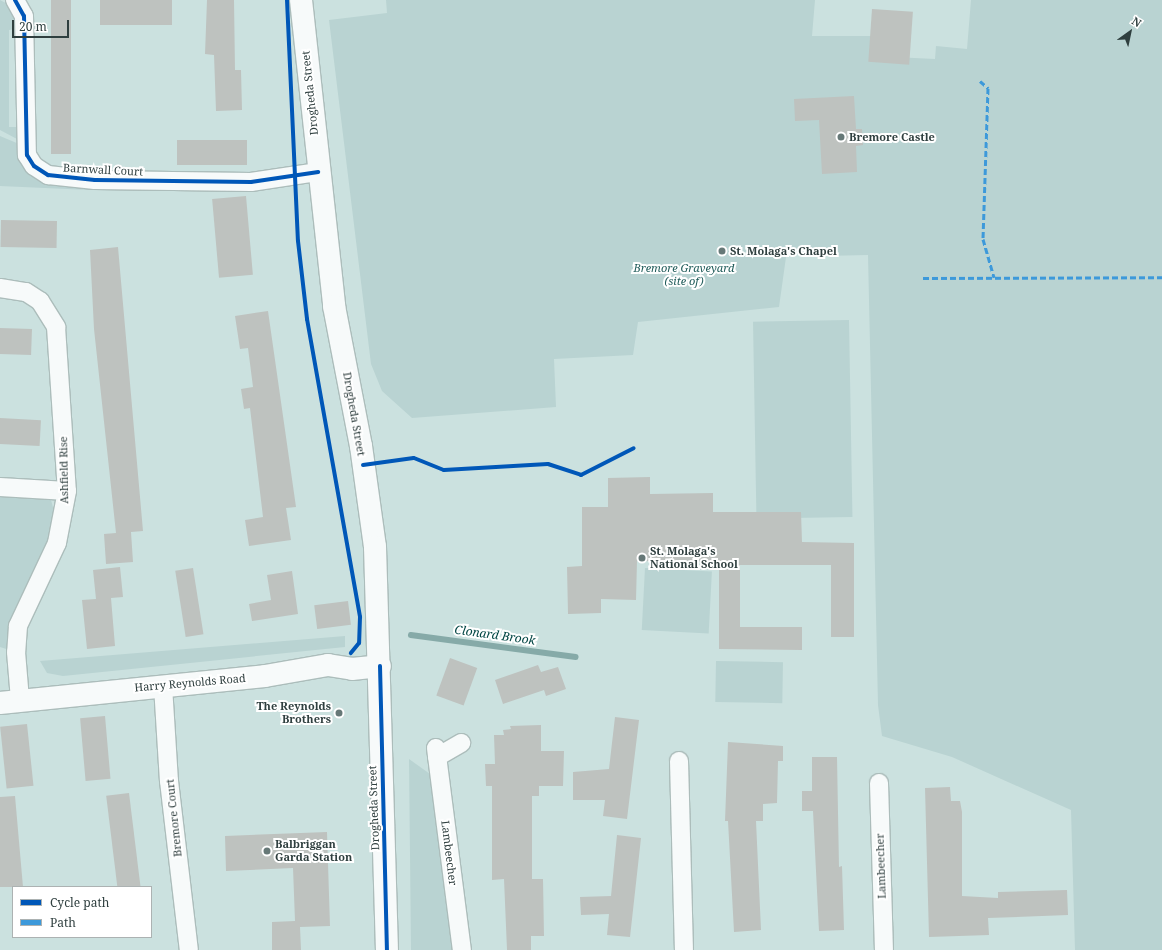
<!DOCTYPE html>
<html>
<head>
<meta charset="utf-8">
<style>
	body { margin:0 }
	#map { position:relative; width:1162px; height:950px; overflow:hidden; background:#cbe1df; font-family:"Noto Serif",serif }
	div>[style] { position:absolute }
	.green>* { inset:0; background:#b9d3d2; transform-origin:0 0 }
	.stream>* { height:5.5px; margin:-2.75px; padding:0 2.75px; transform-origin:2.75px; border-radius:2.75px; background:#86aaa8 }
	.building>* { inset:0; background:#bec2bf; transform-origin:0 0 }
	.roads { filter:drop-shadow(1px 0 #acbdbb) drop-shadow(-1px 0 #acbdbb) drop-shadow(0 1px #acbdbb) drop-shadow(0 -1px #acbdbb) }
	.street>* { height:18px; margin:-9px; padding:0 9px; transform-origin:9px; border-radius:9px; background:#f7fafa }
	.secondary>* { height:22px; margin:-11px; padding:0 11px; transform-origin:11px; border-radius:11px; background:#f7fafa }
	.quiet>* { height:3px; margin-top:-1.5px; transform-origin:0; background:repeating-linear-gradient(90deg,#3d99da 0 6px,transparent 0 9px) }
	.cycleway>* { height:4px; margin:-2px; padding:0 2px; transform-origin:2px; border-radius:2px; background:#0057b8 }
	.dots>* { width:11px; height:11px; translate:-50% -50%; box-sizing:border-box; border:2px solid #fff; border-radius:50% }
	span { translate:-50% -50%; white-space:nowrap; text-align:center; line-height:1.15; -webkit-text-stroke:4px #fff; paint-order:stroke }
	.street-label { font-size:11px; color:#2f3f3f }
	.poi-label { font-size:11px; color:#2f3f3f; font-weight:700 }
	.left { translate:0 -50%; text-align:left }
	.right { translate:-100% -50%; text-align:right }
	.park-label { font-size:11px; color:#1f5b59; font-style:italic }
	.water-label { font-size:12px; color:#004543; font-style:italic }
	.legend { position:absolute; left:12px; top:886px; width:140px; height:52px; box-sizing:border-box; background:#fff; border:1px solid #acb2b2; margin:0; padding:5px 7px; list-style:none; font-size:12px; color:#2f3f3f }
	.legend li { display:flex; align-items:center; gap:8px; height:20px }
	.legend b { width:20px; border:1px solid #acb2b2 }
	.north { position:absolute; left:1110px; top:12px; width:40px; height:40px; -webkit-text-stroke:3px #fff; paint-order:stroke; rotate:33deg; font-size:11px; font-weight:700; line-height:16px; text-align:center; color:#2f3f3f }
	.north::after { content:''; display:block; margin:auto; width:14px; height:18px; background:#2f3f3f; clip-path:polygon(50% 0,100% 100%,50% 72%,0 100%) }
	.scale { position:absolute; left:12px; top:20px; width:57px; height:18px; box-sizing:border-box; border:2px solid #2f3f3f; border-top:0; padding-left:5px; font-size:12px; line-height:14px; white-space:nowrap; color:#2f3f3f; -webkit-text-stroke:3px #fff; paint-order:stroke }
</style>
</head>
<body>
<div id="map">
	<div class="green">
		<div style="clip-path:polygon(0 0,11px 6px,16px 20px,16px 29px,9px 30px,9px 127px,17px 127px,17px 139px,0 130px)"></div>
		<div style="clip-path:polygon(386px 0,815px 0,812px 36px,874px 36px,873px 56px,935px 59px,936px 46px,967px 49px,971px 0,1162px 0,1162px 950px,1075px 950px,1071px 810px,952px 757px,882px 736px,878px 705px,868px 255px,823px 256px,787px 250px,779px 307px,638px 322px,633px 355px,554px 359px,556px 407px,412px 418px,382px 391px,371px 364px,329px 20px,387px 13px)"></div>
		<div style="clip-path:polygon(0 136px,19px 144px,21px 157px,90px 184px,90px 190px,0 186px)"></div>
		<div style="left:849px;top:320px;width:197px;height:96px;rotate:89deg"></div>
		<div style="clip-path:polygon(0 494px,44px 496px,51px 500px,54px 511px,57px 543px,16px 652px,0 647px)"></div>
		<div style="left:645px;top:568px;width:67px;height:62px;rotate:3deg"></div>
		<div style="clip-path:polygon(345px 636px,345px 647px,63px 676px,47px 673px,40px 661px)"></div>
		<div style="left:716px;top:661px;width:67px;height:41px;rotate:1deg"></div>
		<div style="clip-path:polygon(409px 759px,430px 774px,433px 783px,454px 950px,411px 950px)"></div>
	</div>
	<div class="stream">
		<div style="left:411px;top:635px;width:166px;rotate:7.6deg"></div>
	</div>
	<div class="building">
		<div style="left:51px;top:0;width:20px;height:154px"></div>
		<div style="left:100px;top:0;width:72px;height:25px"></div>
		<div style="clip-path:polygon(207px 0,234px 0,235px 70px,241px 70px,242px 110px,216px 111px,214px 55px,205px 54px)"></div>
		<div style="left:872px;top:9px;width:41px;height:53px;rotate:4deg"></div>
		<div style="clip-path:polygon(854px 96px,856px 129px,862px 129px,863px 145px,856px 146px,857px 172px,822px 174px,819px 120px,795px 121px,794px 99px)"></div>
		<div style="left:177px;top:140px;width:70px;height:25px"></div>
		<div style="left:246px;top:196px;width:79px;height:34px;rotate:85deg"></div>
		<div style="left:1px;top:220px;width:56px;height:27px;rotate:1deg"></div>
		<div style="clip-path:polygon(118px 247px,143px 531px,131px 532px,133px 562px,106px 564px,104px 534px,116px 533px,94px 329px,90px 250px)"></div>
		<div style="clip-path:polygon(268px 311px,296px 507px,286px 508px,291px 540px,249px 546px,245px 520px,263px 517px,250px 408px,244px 409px,241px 389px,253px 387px,248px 348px,240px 349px,235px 316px)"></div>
		<div style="left:0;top:328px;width:32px;height:26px;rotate:2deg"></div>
		<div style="left:0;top:418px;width:41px;height:26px;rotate:3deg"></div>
		<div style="clip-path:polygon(650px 477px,650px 494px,713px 493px,713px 512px,801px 512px,802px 542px,854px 543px,854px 637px,831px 637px,831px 565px,740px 565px,740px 627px,802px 627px,802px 650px,719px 649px,719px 562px,637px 561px,636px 600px,601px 599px,601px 613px,568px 614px,567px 567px,582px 566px,582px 507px,608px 507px,608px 478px)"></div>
		<div style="clip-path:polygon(120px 567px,123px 597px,111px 598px,115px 646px,87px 649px,82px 600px,96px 599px,93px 570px)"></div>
		<div style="left:193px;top:568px;width:67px;height:18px;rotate:81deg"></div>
		<div style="clip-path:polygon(292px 571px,298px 614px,252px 621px,249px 604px,271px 600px,267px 575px)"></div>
		<div style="left:348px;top:601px;width:24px;height:34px;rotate:83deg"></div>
		<div style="left:450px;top:658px;width:29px;height:40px;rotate:20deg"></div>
		<div style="clip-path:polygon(538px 665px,541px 672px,558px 667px,566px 689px,546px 696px,544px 690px,503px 704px,495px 680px)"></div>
		<div style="left:105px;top:716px;width:63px;height:25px;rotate:85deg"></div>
		<div style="clip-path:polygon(615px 717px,639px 720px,627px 819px,603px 816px,605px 800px,573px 800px,573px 772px,609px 769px)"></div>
		<div style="left:27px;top:724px;width:62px;height:27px;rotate:84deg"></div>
		<div style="clip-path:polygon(541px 725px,541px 751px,564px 751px,563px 786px,539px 786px,539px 796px,532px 796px,532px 879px,543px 879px,544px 936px,531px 936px,531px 950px,507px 950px,504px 879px,492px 880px,492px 786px,486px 786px,485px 764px,495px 764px,494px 735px,504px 735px,503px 730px,511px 729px,510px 726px)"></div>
		<div style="clip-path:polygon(728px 742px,783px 746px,783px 761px,778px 761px,777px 803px,763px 804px,763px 821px,756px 821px,761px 930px,734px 932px,728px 821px,725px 821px)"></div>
		<div style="clip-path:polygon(812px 757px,837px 757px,839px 867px,842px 866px,844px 930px,819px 931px,813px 811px,802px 811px,802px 791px,812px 791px)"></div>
		<div style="clip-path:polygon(950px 787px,951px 801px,960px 801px,962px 812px,962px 896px,998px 898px,998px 892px,1067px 890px,1068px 915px,988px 918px,989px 935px,929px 937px,925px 788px)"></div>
		<div style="left:129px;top:793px;width:95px;height:23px;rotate:83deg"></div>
		<div style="clip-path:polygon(15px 796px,23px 887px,0 887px,0 797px)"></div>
		<div style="clip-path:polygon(327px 832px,330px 926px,300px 927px,301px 950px,272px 950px,272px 922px,295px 921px,293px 868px,226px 871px,225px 836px)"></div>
		<div style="clip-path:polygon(617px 835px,641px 838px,630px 937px,607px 935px,609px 914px,581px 915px,580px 897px,611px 896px)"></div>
	</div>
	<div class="roads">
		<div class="street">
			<div style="left:15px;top:0;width:18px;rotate:61deg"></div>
			<div style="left:24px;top:16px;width:139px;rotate:88.8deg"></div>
			<div style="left:27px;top:155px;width:13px;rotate:58deg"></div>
			<div style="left:34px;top:166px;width:17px;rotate:33deg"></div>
			<div style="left:48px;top:175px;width:47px;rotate:6.1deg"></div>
			<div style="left:95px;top:180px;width:156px;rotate:0.7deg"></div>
			<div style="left:251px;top:182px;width:68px;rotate:-8.5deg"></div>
			<div style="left:0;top:288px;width:26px;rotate:9deg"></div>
			<div style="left:26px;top:292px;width:17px;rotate:33deg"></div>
			<div style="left:40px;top:301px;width:31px;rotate:58deg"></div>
			<div style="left:56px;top:327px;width:164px;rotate:86.2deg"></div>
			<div style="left:67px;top:491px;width:53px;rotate:100.9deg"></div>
			<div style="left:57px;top:543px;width:92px;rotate:115.2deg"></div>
			<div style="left:18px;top:626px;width:26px;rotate:94deg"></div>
			<div style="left:16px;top:652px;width:48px;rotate:85.2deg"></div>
			<div style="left:0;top:487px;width:67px;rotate:3.4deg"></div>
			<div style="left:163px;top:686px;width:95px;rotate:86.4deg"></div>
			<div style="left:169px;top:781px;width:170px;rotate:83.3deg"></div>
			<div style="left:436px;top:748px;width:204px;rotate:82.7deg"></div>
			<div style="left:437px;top:757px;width:28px;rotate:-30deg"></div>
			<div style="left:679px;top:761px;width:189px;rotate:88.5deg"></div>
			<div style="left:879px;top:783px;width:167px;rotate:88.3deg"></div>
		</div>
		<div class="secondary">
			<div style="left:301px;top:0;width:308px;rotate:83.8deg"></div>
			<div style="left:334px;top:306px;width:143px;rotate:79.1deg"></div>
			<div style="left:361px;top:446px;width:102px;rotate:82.1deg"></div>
			<div style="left:375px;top:547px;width:403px;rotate:88.3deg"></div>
			<div style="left:0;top:703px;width:266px;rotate:-5.8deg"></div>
			<div style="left:265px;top:676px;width:64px;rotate:-9.9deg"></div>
			<div style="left:328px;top:665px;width:24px;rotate:9deg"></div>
			<div style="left:352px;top:669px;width:28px;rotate:-6deg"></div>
		</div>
	</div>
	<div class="quiet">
		<div style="left:980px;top:81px;width:11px;rotate:41deg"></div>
		<div style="left:988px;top:88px;width:151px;rotate:91.9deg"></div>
		<div style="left:983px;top:239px;width:40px;rotate:74deg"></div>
		<div style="left:923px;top:278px;width:239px;rotate:-0.2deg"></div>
	</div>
	<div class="cycleway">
		<div style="left:15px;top:0;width:18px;rotate:61deg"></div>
		<div style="left:24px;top:16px;width:139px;rotate:88.8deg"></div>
		<div style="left:27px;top:155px;width:13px;rotate:58deg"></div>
		<div style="left:34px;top:166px;width:17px;rotate:33deg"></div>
		<div style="left:48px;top:175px;width:47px;rotate:6.1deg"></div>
		<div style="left:95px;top:180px;width:156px;rotate:0.7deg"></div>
		<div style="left:251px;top:182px;width:68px;rotate:-8.5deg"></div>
		<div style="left:287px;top:0;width:241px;rotate:87.4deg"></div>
		<div style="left:298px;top:241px;width:79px;rotate:83.4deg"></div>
		<div style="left:307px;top:319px;width:303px;rotate:79.9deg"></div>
		<div style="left:360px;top:617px;width:26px;rotate:92deg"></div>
		<div style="left:359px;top:643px;width:13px;rotate:129deg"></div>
		<div style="left:363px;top:465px;width:51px;rotate:-7.8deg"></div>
		<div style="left:414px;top:458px;width:32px;rotate:22deg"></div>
		<div style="left:444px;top:470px;width:104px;rotate:-3.3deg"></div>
		<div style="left:548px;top:464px;width:35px;rotate:18deg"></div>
		<div style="left:581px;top:475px;width:59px;rotate:-27deg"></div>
		<div style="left:380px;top:666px;width:284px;rotate:88.6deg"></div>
	</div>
	<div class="dots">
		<div style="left:841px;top:137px;background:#667877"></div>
		<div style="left:722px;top:251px;background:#667877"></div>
		<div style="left:642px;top:558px;background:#667877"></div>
		<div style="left:339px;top:713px;background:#667877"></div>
		<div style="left:267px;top:851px;background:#667877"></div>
	</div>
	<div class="street-label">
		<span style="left:310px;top:93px;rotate:-96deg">Drogheda Street</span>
		<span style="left:103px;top:170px;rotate:3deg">Barnwall Court</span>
		<span style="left:354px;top:414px;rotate:80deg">Drogheda Street</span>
		<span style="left:64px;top:470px;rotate:-91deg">Ashfield Rise</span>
		<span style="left:190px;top:683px;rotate:-5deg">Harry Reynolds Road</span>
		<span style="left:374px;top:808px;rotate:-92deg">Drogheda Street</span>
		<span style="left:174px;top:818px;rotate:-96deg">Bremore Court</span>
		<span style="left:449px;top:853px;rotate:83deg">Lambeecher</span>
		<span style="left:881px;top:866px;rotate:-92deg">Lambeecher</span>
	</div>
	<div class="poi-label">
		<span class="left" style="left:849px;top:137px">Bremore Castle</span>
		<span class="left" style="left:730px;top:251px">St. Molaga's Chapel</span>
		<span class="left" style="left:650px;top:558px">St. Molaga's<br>National School</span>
		<span class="right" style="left:331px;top:713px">The Reynolds<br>Brothers</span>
		<span class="left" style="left:275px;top:851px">Balbriggan<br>Garda Station</span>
	</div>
	<div class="park-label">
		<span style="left:684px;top:275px">Bremore Graveyard<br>(site of)</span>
	</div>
	<div class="water-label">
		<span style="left:495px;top:635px;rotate:8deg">Clonard Brook</span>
	</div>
	<ul class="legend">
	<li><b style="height:5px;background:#0057b8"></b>Cycle path</li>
	<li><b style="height:5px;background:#3d99da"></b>Path</li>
	</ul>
	<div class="north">N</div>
	<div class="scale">20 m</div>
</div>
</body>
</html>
